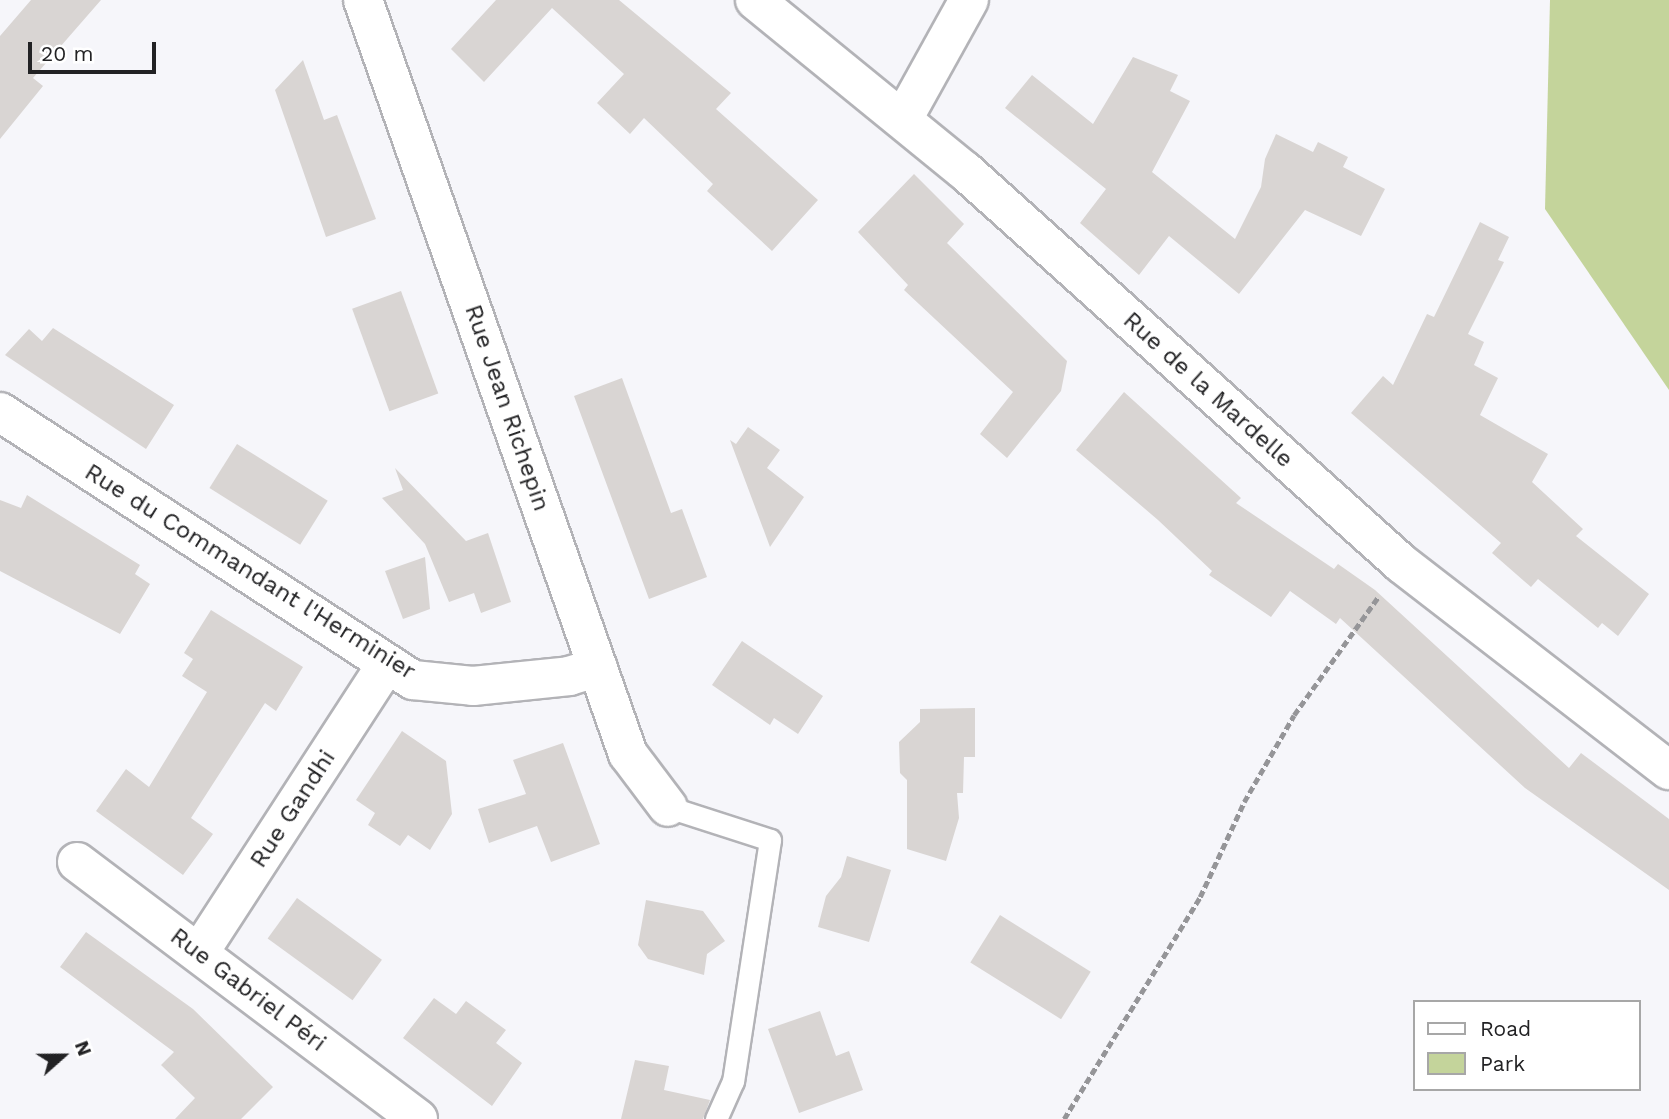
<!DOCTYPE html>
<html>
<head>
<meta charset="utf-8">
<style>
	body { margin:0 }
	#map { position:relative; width:1669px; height:1119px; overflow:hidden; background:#f6f6fa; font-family:"Work Sans",sans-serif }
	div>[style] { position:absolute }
	.green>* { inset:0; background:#c4d49b }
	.building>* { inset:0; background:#d9d5d3; transform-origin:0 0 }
	.path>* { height:4.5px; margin-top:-2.25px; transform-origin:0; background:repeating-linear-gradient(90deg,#959598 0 7px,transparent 0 10.5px) }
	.roads { filter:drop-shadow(2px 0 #b3b3b7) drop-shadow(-2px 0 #b3b3b7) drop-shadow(0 2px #b3b3b7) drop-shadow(0 -2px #b3b3b7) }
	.service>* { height:21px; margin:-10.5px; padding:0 10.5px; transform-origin:10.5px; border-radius:10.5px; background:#fff }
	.minor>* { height:38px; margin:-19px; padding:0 19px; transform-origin:19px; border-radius:19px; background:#fff }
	span { translate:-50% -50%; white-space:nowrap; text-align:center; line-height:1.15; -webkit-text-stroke:5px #fff; paint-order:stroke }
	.street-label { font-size:24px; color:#222224 }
	.legend { position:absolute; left:1413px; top:1000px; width:228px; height:91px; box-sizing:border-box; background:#fff; border:2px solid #a7a7a7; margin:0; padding:9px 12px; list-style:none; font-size:21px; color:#222224 }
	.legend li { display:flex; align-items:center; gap:14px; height:35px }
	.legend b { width:35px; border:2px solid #a7a7a7 }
	.north { position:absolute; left:28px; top:1021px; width:70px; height:70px; -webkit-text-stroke:5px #fff; paint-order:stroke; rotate:69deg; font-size:19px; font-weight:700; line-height:28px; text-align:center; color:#222224 }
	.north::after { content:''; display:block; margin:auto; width:24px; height:32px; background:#222224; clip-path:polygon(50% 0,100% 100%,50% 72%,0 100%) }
	.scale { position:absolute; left:28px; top:42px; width:128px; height:32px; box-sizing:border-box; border:4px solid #222224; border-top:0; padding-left:9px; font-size:21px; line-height:24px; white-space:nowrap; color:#222224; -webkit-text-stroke:5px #fff; paint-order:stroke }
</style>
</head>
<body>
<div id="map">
	<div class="green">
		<div style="clip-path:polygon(1550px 0,1669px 0,1669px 390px,1545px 209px)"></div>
	</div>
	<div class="building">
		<div style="clip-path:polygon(31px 0,101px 0,33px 78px,43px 86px,0 139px,0 36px)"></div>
		<div style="clip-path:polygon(496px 0,619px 0,731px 93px,716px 109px,818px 200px,772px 251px,707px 191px,713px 184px,644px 118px,630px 134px,597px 103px,624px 74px,552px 8px,484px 82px,451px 49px)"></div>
		<div style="clip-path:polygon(1133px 57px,1178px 75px,1170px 91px,1190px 101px,1152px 172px,1235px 239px,1261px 187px,1265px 159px,1276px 134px,1313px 152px,1318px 142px,1348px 157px,1343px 167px,1385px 189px,1361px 236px,1305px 210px,1239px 294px,1169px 236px,1139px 275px,1080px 223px,1106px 189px,1005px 108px,1032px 75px,1093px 124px)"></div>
		<div style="clip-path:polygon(303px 60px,324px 120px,337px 115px,376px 219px,326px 237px,275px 90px)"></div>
		<div style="clip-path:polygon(914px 174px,964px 224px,947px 243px,1067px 361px,1061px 391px,1007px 458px,980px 434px,1013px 392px,904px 290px,908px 285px,858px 232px)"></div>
		<div style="clip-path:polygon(1480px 222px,1509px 237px,1498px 260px,1504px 262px,1468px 334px,1484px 342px,1474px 365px,1498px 378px,1480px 415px,1548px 454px,1532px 482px,1583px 529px,1576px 536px,1649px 594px,1618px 636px,1602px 623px,1598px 628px,1538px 579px,1531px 587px,1492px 553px,1501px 543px,1351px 413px,1383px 376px,1393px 385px,1427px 314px,1434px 317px)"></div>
		<div style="left:401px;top:291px;width:109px;height:52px;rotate:70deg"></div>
		<div style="clip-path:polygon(53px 328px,174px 405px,146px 449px,5px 355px,29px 329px,42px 341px)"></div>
		<div style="clip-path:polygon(622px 378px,671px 513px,682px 509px,707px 577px,649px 599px,574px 396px)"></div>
		<div style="clip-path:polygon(1124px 392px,1241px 498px,1236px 503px,1334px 569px,1338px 564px,1375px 590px,1569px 768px,1581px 753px,1669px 819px,1669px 890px,1525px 788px,1340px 618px,1336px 624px,1290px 591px,1271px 617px,1209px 575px,1212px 571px,1158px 520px,1076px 450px)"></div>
		<div style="clip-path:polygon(748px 427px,780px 450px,767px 468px,804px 497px,770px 547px,730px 440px,736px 444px)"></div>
		<div style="left:237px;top:444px;width:107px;height:52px;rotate:32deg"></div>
		<div style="clip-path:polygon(395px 468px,466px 541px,488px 533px,511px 602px,481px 613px,474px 593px,449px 602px,425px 544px,382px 498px,403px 490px)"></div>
		<div style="clip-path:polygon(27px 495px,140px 565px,135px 574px,150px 584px,120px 634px,0 571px,0 500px,21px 508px)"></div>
		<div style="clip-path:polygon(425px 557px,430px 609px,403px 619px,385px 571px)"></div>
		<div style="clip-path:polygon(211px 610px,303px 667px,276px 711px,265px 703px,191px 818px,213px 834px,183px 875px,96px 811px,126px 769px,149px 787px,207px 692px,182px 676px,193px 659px,184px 653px)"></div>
		<div style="clip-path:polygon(742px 641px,823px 696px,798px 734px,774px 718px,770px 725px,712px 685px)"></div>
		<div style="clip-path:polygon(975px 708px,975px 757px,964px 757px,963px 793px,957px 793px,959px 818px,946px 861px,907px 849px,907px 780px,900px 773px,899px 742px,920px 722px,920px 709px)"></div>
		<div style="clip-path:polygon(402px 731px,446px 761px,452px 814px,430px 850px,408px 835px,400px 846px,368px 825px,375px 813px,356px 800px)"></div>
		<div style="clip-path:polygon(563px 743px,600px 844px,551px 862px,537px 826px,489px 843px,478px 809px,526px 794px,513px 760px)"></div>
		<div style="clip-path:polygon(847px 856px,891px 870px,869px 942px,818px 927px,826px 896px,841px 877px)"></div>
		<div style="left:297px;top:898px;width:105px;height:50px;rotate:36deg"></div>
		<div style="clip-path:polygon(646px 900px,703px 911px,725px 941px,707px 954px,704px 975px,648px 959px,638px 945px)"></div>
		<div style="left:1000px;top:915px;width:107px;height:56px;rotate:32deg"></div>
		<div style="clip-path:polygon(86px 932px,193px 1009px,273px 1087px,241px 1119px,175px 1119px,195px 1098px,161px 1065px,174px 1052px,60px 967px)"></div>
		<div style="clip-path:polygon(434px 998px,456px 1014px,466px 1001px,506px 1030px,496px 1043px,522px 1063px,492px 1106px,403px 1038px)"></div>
		<div style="clip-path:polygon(820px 1011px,836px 1056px,849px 1051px,863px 1090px,799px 1113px,768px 1029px)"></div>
		<div style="clip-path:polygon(635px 1060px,669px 1066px,664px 1090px,710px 1100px,703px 1119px,621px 1119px)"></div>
	</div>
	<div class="path">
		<div style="left:1064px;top:1119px;width:260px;rotate:-58.5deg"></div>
		<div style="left:1200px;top:897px;width:105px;rotate:-65.1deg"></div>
		<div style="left:1244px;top:802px;width:100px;rotate:-60.1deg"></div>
		<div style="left:1294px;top:715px;width:146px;rotate:-54.5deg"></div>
	</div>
	<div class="roads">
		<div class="service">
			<div style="left:668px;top:807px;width:107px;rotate:17.9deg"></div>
			<div style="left:770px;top:840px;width:244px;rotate:98.7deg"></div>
			<div style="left:733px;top:1081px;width:42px;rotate:114.1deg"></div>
		</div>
		<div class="minor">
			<div style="left:363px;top:0;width:799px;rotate:70.64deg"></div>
			<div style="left:628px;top:754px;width:66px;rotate:53deg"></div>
			<div style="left:755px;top:0;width:271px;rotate:39.2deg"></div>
			<div style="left:965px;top:171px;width:588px;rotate:41.97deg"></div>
			<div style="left:1402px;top:564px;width:337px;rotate:37.7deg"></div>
			<div style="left:903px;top:119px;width:136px;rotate:-61deg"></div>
			<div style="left:0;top:412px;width:492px;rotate:33deg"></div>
			<div style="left:413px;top:680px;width:60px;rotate:5.7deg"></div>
			<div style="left:473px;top:686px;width:97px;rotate:-5.9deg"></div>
			<div style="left:569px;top:676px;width:30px;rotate:-17deg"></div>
			<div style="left:77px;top:862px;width:427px;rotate:37deg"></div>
			<div style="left:199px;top:953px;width:345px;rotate:-57deg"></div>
		</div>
	</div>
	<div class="street-label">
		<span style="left:1208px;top:390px;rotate:42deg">Rue de la Mardelle</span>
		<span style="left:507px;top:408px;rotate:71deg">Rue Jean Richepin</span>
		<span style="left:250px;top:572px;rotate:32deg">Rue du Commandant l'Herminier</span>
		<span style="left:293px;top:809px;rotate:-57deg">Rue Gandhi</span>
		<span style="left:248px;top:990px;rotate:37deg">Rue Gabriel Péri</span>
	</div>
	<ul class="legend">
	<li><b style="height:9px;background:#fff"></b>Road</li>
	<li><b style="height:19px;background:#c4d49b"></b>Park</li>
	</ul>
	<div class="north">N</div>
	<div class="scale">20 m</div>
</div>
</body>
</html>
